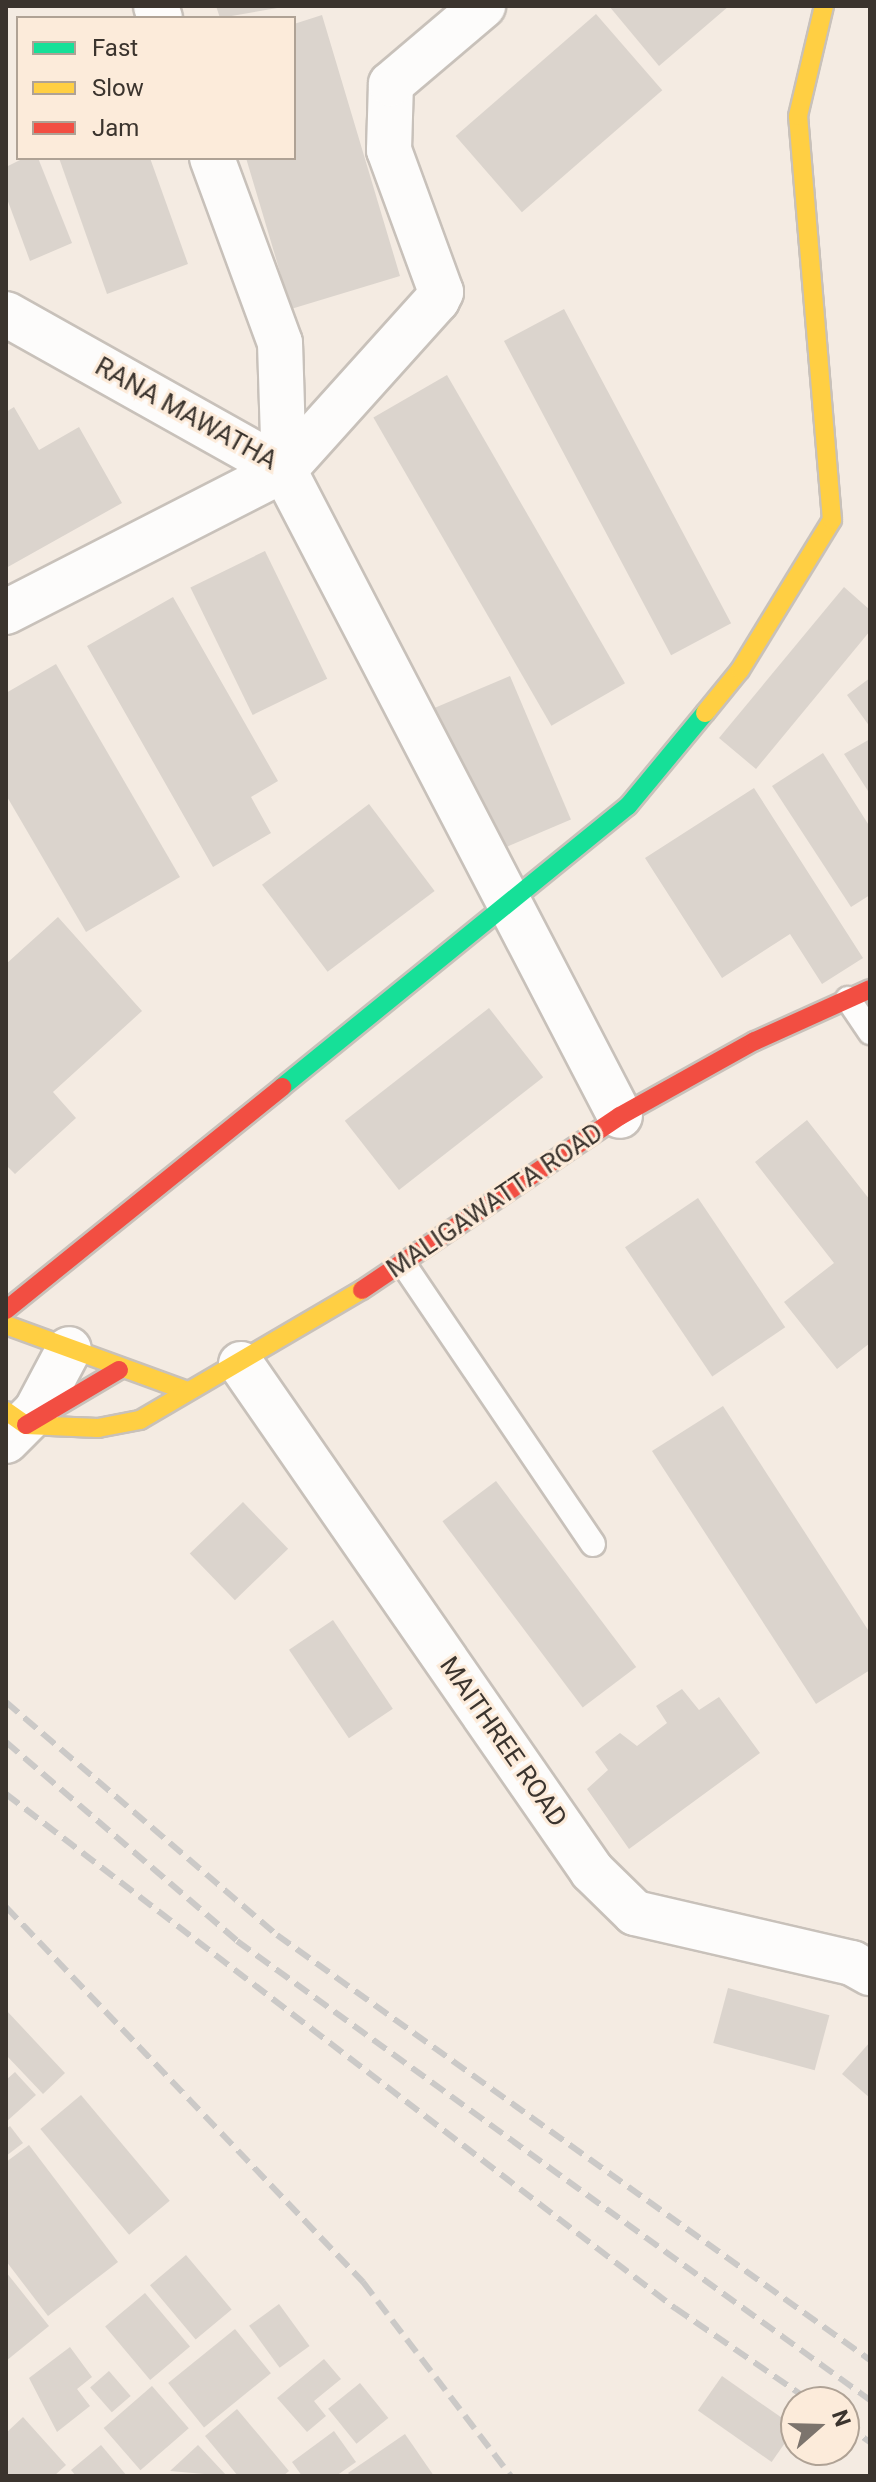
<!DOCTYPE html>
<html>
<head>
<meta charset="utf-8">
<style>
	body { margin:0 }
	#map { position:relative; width:876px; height:2482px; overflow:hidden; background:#f4ebe2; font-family:Roboto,sans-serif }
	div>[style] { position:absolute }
	.building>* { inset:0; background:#dbd4cd; transform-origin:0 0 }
	.roads { filter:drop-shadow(2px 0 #c8c1ba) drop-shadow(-2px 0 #c8c1ba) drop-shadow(0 2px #c8c1ba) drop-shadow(0 -2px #c8c1ba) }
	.lane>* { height:24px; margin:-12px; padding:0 12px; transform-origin:12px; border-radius:12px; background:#fdfcfb }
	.street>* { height:44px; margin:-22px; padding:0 22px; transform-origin:22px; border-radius:22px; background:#fdfcfb }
	.fast>* { height:18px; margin:-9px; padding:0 9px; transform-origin:9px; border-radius:9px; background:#16e098 }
	.slow>* { height:18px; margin:-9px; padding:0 9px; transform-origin:9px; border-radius:9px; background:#ffcf43 }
	.jam>* { height:18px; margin:-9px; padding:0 9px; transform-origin:9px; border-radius:9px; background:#f24e42 }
	.rail>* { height:6px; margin-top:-3px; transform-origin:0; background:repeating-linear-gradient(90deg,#cbc9c7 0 16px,transparent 0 24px) }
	span { translate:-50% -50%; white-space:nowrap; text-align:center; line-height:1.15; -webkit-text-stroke:6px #fcebda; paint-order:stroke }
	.street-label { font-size:26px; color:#3b342e }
	.frame { position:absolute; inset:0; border:8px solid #3b342e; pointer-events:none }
	.legend { position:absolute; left:16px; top:16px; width:280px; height:144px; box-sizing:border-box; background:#fcebda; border:2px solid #afa295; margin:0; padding:10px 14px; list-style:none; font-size:24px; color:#3b342e }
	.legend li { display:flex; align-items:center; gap:16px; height:40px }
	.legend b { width:40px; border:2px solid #afa295 }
	.north { position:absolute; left:780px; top:2386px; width:80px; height:80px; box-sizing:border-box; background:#fcebda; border:2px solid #afa295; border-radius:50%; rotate:70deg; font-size:22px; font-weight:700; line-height:32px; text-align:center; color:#3b342e }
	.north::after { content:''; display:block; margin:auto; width:28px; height:36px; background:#7c746d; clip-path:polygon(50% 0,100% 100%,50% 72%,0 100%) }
</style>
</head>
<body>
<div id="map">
	<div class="building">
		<div style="clip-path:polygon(216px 6px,282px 6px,283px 7px,220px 18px)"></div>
		<div style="clip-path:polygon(609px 6px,729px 6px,659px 66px)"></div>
		<div style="left:596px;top:14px;width:101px;height:186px;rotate:49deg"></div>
		<div style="clip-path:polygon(322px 15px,400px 276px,291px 309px,246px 158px,294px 158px,294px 24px)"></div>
		<div style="clip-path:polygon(24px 158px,38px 158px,72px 243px,30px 261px,6px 196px,6px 167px)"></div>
		<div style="clip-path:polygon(59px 158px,150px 158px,188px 264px,107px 294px)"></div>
		<div style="left:564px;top:309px;width:356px;height:68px;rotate:62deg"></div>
		<div style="left:447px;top:375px;width:356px;height:85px;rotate:60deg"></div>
		<div style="clip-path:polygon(14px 407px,39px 450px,79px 427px,122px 503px,6px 568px,6px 412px)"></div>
		<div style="left:265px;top:551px;width:142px;height:83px;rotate:64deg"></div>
		<div style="clip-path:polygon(844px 587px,870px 610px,870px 631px,756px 769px,719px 738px)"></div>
		<div style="clip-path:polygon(173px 597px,278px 781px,251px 797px,271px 833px,213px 867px,87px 646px)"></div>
		<div style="clip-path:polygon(56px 664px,180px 877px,86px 932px,6px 795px,6px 693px)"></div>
		<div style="left:510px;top:676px;width:156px;height:86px;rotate:67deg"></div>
		<div style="clip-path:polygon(870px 678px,870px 727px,847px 695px)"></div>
		<div style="clip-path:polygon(870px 739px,870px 794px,844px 754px)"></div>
		<div style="clip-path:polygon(823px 753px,870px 827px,870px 895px,851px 907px,772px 786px)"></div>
		<div style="clip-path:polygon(754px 788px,863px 958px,822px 984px,790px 934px,722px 978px,645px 858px)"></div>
		<div style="left:369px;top:804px;width:109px;height:134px;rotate:53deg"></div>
		<div style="clip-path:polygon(58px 917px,142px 1011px,53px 1092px,76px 1118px,15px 1174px,6px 1165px,6px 964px)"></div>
		<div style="left:489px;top:1008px;width:88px;height:183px;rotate:52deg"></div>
		<div style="clip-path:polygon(807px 1120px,870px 1200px,870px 1343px,837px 1369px,784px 1302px,834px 1263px,755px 1162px)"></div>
		<div style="left:698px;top:1198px;width:156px;height:88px;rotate:56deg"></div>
		<div style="clip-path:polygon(723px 1406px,870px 1633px,870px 1670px,816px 1704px,652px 1451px)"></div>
		<div style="left:496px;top:1481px;width:233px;height:67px;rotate:53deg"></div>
		<div style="left:243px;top:1502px;width:65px;height:74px;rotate:46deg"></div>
		<div style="left:333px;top:1620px;width:107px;height:53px;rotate:56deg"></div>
		<div style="clip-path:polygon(682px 1689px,699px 1710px,719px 1697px,760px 1753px,629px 1849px,587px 1789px,608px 1770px,595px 1752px,620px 1733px,637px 1746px,667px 1723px,656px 1706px)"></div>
		<div style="left:728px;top:1988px;width:105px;height:57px;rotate:15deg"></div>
		<div style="clip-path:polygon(6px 2010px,65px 2073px,43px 2094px,6px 2055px)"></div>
		<div style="clip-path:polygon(870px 2042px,870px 2098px,842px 2074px)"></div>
		<div style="clip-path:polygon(15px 2072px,36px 2095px,6px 2122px,6px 2080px)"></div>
		<div style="left:81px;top:2095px;width:138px;height:53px;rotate:50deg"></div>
		<div style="clip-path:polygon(10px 2126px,23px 2143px,6px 2156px,6px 2129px)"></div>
		<div style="clip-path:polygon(29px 2145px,118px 2262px,48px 2316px,6px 2261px,6px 2162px)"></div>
		<div style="left:186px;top:2255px;width:71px;height:47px;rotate:50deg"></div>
		<div style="clip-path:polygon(6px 2272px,49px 2326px,6px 2361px)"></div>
		<div style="left:145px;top:2293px;width:70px;height:52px;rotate:50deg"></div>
		<div style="left:279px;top:2304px;width:52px;height:37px;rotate:54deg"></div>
		<div style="left:235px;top:2329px;width:57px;height:86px;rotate:51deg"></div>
		<div style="clip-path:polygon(70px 2347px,92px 2377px,77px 2389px,90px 2406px,57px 2432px,29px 2378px)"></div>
		<div style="clip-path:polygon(324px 2359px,341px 2379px,314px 2401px,326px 2416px,307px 2432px,277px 2398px)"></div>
		<div style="left:109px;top:2371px;width:33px;height:25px;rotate:49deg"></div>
		<div style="left:722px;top:2376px;width:90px;height:42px;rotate:35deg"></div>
		<div style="left:360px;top:2383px;width:45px;height:41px;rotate:51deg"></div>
		<div style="left:152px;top:2386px;width:56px;height:64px;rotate:49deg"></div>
		<div style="clip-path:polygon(237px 2409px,289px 2471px,283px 2476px,238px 2476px,205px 2436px)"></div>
		<div style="clip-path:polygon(23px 2417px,66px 2465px,54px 2476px,6px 2476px,6px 2433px)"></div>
		<div style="clip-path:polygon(334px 2431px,356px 2462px,336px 2476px,302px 2476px,292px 2462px)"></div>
		<div style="clip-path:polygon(405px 2434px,434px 2476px,351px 2476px,348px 2473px)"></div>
		<div style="clip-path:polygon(101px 2445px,127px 2476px,76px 2476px,71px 2470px)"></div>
		<div style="clip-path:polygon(198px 2445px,227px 2476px,170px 2471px)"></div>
	</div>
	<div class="roads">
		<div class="lane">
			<div style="left:848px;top:999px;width:40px;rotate:56deg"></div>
			<div style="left:404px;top:1265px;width:337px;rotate:55.9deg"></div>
		</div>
		<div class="street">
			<div style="left:156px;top:6px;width:13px;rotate:72deg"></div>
			<div style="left:212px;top:158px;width:197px;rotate:69.8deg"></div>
			<div style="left:280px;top:343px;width:127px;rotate:88.2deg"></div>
			<div style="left:284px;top:470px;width:728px;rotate:62.52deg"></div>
			<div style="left:6px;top:314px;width:319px;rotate:29.3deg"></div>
			<div style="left:6px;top:612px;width:312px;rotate:-27.1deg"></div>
			<div style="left:284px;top:470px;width:229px;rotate:-48deg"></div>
			<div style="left:437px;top:300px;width:9px;rotate:-63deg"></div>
			<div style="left:441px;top:292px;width:151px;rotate:-110.1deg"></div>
			<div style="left:389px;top:150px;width:66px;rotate:-88.3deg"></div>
			<div style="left:391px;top:84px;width:121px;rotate:-40.3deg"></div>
			<div style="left:241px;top:1364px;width:617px;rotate:55.3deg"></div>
			<div style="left:592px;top:1871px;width:60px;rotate:44.3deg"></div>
			<div style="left:635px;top:1913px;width:223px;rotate:13deg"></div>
			<div style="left:852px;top:1963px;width:21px;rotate:29deg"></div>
			<div style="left:6px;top:1441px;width:42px;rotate:-45deg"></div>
			<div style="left:36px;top:1411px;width:70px;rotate:-62deg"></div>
		</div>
		<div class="fast">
			<div style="left:282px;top:1087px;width:446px;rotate:-39.1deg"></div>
			<div style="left:628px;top:806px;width:121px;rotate:-50.4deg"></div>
		</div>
		<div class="slow">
			<div style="left:705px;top:713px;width:55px;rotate:-50.9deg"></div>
			<div style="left:740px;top:670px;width:176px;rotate:-58.5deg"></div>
			<div style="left:832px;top:520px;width:405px;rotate:-94.8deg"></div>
			<div style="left:798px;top:116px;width:113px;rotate:-76.7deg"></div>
			<div style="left:6px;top:1325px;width:190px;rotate:20deg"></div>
			<div style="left:6px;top:1411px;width:24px;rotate:35deg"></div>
			<div style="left:26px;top:1425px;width:72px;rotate:2.4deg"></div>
			<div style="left:98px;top:1428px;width:43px;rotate:-10.8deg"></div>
			<div style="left:140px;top:1420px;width:257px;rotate:-30.4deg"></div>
		</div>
		<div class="jam">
			<div style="left:362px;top:1290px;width:311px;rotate:-34deg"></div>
			<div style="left:620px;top:1116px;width:154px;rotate:-29.1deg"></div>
			<div style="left:755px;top:1041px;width:126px;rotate:-24.3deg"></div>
			<div style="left:6px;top:1310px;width:355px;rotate:-38.9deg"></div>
			<div style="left:26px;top:1425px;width:108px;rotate:-30.6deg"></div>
		</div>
	</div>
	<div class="rail">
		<div style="left:6px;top:1702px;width:357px;rotate:40.7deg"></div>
		<div style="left:277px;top:1935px;width:730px;rotate:35.63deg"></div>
		<div style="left:6px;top:1742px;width:305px;rotate:40.7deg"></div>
		<div style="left:237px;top:1941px;width:782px;rotate:35.95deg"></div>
		<div style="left:6px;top:1794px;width:844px;rotate:37.54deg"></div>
		<div style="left:675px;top:2308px;width:166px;rotate:34.5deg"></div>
		<div style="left:6px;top:1907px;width:518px;rotate:46.41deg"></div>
		<div style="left:363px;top:2282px;width:244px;rotate:52.7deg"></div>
		<div style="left:844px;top:2424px;width:32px;rotate:35deg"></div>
	</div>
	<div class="street-label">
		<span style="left:186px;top:414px;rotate:29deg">RANA MAWATHA</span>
		<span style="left:495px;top:1201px;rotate:-34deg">MALIGAWATTA ROAD</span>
		<span style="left:503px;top:1742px;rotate:55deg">MAITHREE ROAD</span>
	</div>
	<div class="frame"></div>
	<ul class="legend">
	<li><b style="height:10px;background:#16e098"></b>Fast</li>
	<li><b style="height:10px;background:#ffcf43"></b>Slow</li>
	<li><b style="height:10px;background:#f24e42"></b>Jam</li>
	</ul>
	<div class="north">N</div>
</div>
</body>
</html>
